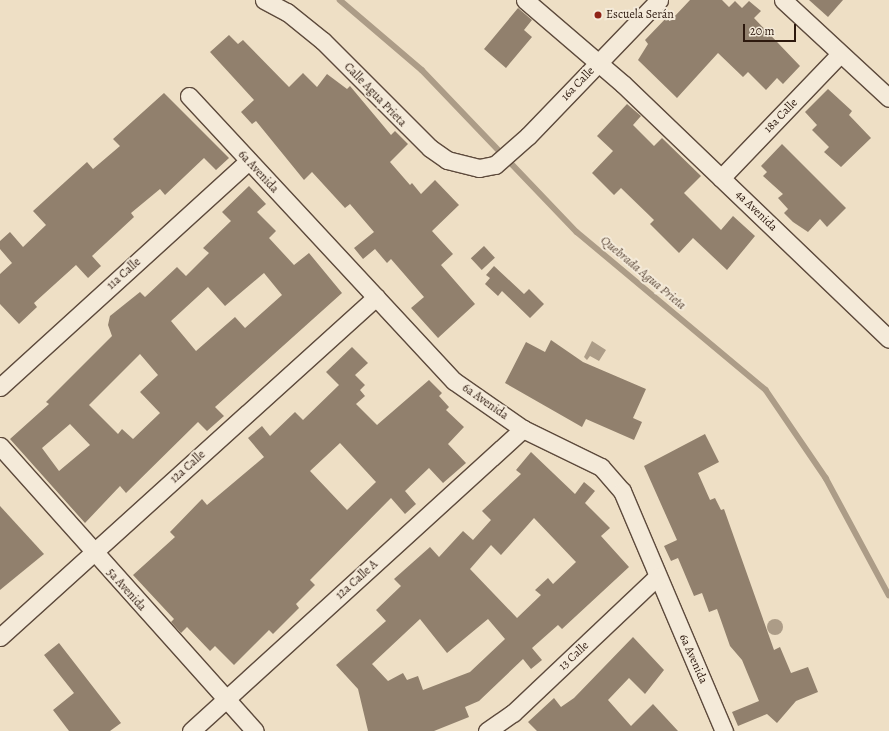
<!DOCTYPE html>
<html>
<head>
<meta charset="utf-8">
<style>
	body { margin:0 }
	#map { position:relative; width:889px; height:731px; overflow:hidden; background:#eedfc5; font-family:Alegreya,serif }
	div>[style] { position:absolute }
	.water>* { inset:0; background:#ac9c87 }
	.round { border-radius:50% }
	.stream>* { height:5.5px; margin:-2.75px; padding:0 2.75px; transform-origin:2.75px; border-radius:2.75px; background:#ac9c87 }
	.building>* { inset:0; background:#91806d; transform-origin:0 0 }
	.roads { filter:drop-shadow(1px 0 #5d4a3c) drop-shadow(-1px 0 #5d4a3c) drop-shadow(0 1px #5d4a3c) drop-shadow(0 -1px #5d4a3c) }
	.minor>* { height:17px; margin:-8.5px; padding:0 8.5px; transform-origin:8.5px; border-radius:8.5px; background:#f4ead9 }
	.dots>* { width:11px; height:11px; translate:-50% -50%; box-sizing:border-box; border:2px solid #f4ead9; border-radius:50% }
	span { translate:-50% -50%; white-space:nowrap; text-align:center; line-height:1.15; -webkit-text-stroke:4px #f4ead9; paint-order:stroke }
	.poi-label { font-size:12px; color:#2d190e }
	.left { translate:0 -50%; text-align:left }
	.street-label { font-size:12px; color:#2d190e }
	.water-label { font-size:13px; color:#604d3e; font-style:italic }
	.scale { position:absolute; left:743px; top:24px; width:53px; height:18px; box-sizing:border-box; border:2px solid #2d190e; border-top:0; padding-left:5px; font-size:12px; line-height:14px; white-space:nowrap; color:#2d190e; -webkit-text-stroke:3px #f4ead9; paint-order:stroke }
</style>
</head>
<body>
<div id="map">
	<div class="water">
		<div style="clip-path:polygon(592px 341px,606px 350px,599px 361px,590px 356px,587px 360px,584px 357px)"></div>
		<div class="round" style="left:767px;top:619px;width:16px;height:16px"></div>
	</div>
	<div class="stream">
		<div style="left:340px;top:0;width:108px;rotate:40.5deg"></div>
		<div style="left:422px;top:70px;width:224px;rotate:46.3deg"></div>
		<div style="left:577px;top:232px;width:246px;rotate:39.9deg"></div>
		<div style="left:766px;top:390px;width:107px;rotate:55.7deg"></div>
		<div style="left:826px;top:478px;width:133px;rotate:61.7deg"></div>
	</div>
	<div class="building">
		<div style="clip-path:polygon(690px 0,722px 0,729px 7px,735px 1px,742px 8px,749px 1px,761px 11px,754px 18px,800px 66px,783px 84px,777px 78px,766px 90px,748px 72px,743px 77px,718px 53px,677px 98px,638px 60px,648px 44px,645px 40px,670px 14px,674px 17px)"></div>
		<div style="clip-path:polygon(809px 0,843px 0,828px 17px)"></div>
		<div style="clip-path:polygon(518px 8px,532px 20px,524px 30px,532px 37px,506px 68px,484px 49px)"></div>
		<div style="clip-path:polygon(229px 35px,238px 44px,243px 40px,289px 87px,303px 73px,317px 87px,327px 74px,347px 89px,350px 86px,391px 135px,395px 131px,408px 144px,390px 162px,410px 185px,412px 183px,421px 194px,435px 180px,459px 205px,432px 231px,453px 254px,441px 265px,475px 304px,438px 338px,411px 308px,424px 297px,391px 259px,387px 263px,375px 249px,363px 259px,354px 248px,374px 232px,350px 204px,345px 208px,312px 172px,304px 180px,256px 121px,252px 124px,241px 112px,254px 100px,210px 52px)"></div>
		<div style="clip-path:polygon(828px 89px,852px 111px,849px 115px,871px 138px,841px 167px,824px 152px,829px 147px,812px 130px,817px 125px,805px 112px)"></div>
		<div style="clip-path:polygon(164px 93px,229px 158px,216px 170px,204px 158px,165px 195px,160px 189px,131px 213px,134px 217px,92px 256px,101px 266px,88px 278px,76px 265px,34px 303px,37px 307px,19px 324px,0 304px,0 274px,12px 263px,0 249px,0 241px,10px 232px,23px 247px,46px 225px,33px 211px,87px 162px,93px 169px,120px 146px,113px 139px)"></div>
		<div style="clip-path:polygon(627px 104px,641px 116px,633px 125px,654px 146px,662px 138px,701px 176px,684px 193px,721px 230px,733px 216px,755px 236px,727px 270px,693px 238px,679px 253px,650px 224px,654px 220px,621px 188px,614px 195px,592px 173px,613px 151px,597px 136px)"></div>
		<div style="clip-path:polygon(782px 144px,846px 208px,827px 227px,820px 219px,808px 232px,793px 222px,784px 213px,788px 209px,778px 198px,783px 194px,763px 176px,767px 172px,761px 166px)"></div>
		<div style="clip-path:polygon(evenodd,249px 186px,266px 204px,257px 212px,276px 231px,269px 238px,294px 265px,309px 253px,342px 293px,215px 407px,224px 416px,207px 431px,198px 422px,126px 493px,120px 486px,85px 523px,10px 439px,49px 404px,46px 402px,112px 336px,108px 325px,110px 316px,140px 292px,145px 297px,177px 267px,186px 276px,209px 253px,203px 248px,231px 221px,222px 212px,249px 186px,264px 273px,282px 295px,245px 328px,235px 317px,196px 351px,171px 321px,208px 287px,225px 306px,264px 273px,249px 186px,140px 354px,158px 375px,140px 392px,160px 413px,133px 439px,122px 429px,118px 434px,89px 405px,140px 354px,249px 186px,70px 424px,90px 445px,59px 471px,42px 448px,70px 424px)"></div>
		<div style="left:484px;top:246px;width:16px;height:18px;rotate:47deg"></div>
		<div style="clip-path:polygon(494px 266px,524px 294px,529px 289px,544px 304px,530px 318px,502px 291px,498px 296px,485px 284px,490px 278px,486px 275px)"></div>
		<div style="clip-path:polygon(551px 340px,583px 362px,646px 389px,633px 418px,642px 422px,634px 440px,586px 419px,582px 427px,505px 383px,526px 342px,545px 352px)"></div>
		<div style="clip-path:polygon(evenodd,352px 347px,368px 363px,355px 375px,365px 385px,360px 390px,365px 396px,356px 404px,377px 425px,429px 380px,442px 393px,439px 396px,449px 407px,446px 410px,464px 427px,448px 444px,466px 463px,443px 483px,429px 468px,405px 491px,416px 504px,405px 514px,391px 498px,310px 580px,315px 585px,296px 604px,299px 608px,273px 634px,269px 630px,234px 665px,215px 646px,210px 651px,187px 627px,181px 633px,171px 622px,174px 619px,133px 575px,175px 537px,170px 532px,202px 499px,207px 505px,264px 457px,248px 438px,262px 426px,270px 436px,295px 412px,303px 420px,339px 385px,326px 372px,352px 347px,340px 443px,376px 482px,347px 510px,310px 471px,340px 443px)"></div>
		<div style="clip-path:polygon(705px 434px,719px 462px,698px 473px,710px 500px,715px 498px,721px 510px,724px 509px,774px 650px,780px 647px,791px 673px,808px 667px,818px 692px,796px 701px,777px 723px,767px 714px,738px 726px,732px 712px,759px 701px,742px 660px,730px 646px,717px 609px,709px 612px,702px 593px,694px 596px,678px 558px,671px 561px,664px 546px,677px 540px,644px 466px)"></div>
		<div style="clip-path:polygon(evenodd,531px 452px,575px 494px,584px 482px,595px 491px,585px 503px,610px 528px,601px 536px,629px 567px,562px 629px,558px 625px,532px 648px,542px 660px,531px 669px,523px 659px,479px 701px,465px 707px,469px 717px,434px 731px,368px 731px,358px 689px,336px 665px,386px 621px,376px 610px,401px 586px,394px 579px,430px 547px,439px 557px,463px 531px,473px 540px,491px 520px,482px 511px,521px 474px,516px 470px,531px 452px,534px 518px,576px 562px,553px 584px,548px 578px,535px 590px,541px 595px,517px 618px,470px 569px,491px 545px,501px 555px,534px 518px,531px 452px,420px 619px,447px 653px,488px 619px,505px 639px,470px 672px,423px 690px,418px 676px,407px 680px,403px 673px,388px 681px,372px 664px,420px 619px)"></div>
		<div style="clip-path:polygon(0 506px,44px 554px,0 590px)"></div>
		<div style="clip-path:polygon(633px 637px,664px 670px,645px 694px,629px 678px,608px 700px,631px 726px,653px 704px,678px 731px,537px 731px,528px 722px,554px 698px,561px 707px,574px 698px)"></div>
		<div style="clip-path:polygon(59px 643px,121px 723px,110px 731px,69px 731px,53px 710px,74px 693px,44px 655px)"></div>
	</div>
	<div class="roads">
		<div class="minor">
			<div style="left:264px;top:0;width:26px;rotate:28deg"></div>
			<div style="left:287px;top:12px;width:46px;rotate:38.9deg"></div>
			<div style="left:323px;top:41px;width:151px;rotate:45deg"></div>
			<div style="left:430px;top:148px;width:21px;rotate:35deg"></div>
			<div style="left:447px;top:160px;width:33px;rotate:14deg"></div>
			<div style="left:479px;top:168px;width:16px;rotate:-11deg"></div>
			<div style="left:495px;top:165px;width:44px;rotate:-41.3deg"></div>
			<div style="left:528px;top:136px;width:189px;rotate:-46.1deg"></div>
			<div style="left:525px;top:0;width:129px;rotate:40.6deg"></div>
			<div style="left:623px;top:84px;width:368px;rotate:43.8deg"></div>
			<div style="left:783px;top:0;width:144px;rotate:42.8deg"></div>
			<div style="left:189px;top:96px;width:389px;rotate:47.1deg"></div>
			<div style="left:454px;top:381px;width:84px;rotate:34.8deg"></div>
			<div style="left:523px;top:429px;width:87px;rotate:26deg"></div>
			<div style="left:601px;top:467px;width:32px;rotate:49deg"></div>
			<div style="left:622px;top:491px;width:261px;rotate:67deg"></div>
			<div style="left:721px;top:178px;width:172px;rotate:-46.2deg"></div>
			<div style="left:0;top:387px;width:336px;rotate:-42.3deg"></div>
			<div style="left:0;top:446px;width:382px;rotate:48.2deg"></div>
			<div style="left:0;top:637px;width:507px;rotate:-42.12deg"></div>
			<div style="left:191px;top:731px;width:449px;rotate:-42.3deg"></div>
			<div style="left:487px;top:731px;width:32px;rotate:-35deg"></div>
			<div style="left:513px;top:713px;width:198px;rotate:-43.4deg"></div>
		</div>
	</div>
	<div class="dots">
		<div style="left:598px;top:15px;background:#8f2418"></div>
	</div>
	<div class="poi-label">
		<span class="left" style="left:606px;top:15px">Escuela Serán</span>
	</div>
	<div class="street-label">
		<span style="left:578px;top:84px;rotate:-46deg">16a Calle</span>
		<span style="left:375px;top:95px;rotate:46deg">Calle Agua Prieta</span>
		<span style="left:781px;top:116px;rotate:-46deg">18a Calle</span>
		<span style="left:258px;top:172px;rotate:47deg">6a Avenida</span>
		<span style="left:756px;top:211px;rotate:44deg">4a Avenida</span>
		<span style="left:124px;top:274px;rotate:-42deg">11a Calle</span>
		<span style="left:485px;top:402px;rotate:35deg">6a Avenida</span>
		<span style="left:188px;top:467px;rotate:-42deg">12a Calle</span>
		<span style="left:357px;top:580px;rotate:-42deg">12a Calle A</span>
		<span style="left:126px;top:590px;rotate:48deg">5a Avenida</span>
		<span style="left:574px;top:656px;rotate:-43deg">13 Calle</span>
		<span style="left:693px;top:659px;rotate:66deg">6a Avenida</span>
	</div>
	<div class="water-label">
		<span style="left:643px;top:273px;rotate:40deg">Quebrada Agua Prieta</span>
	</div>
	<div class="scale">20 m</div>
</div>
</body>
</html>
